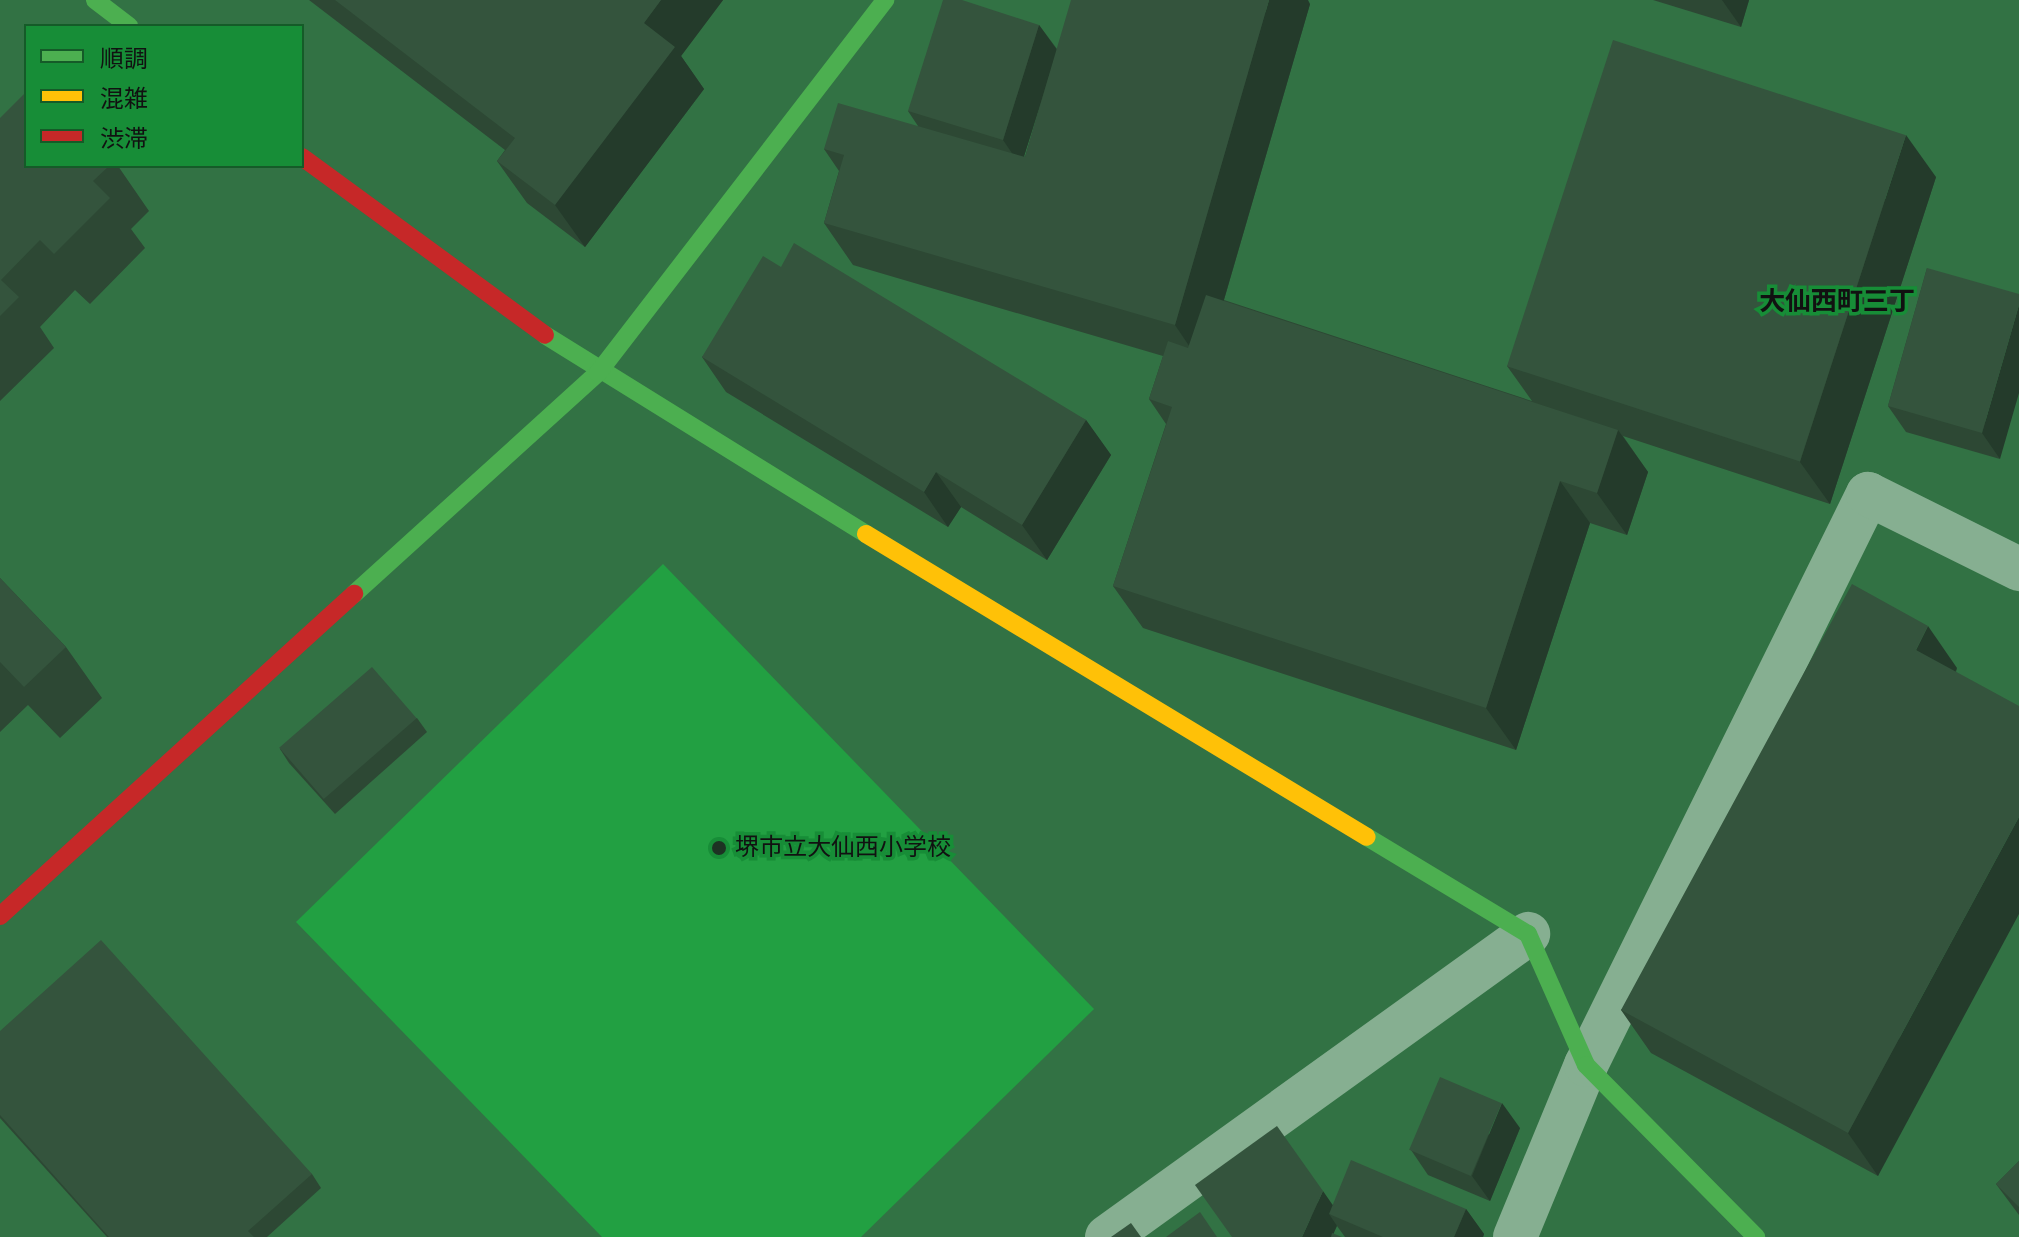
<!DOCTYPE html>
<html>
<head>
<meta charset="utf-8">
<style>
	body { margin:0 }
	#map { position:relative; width:2019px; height:1237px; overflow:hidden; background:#327244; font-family:"Fira Sans","Noto Sans JP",sans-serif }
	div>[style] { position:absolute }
	.green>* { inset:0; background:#22a042 }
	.street>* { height:44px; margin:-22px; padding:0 22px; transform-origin:22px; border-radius:22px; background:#86af91 }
	.fast>* { height:18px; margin:-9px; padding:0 9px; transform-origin:9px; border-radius:9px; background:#4caf50 }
	.slow>* { height:18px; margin:-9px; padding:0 9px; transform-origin:9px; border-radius:9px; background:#ffc107 }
	.jam>* { height:18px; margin:-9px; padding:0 9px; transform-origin:9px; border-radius:9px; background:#c62828 }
	.wall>* { inset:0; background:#2d4834 }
	.shaded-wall>* { inset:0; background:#243b2b }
	.building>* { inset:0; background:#34543d; transform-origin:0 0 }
	.dots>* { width:22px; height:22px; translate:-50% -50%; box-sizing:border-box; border:4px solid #178d37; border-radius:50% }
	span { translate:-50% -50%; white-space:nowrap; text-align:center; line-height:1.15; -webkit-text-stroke:7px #178d37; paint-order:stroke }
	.poi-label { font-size:24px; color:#111 }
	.left { translate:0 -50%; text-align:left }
	.neighbourhood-label { font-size:26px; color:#111; font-weight:700 }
	.legend { position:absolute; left:24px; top:24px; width:280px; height:144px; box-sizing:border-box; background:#178d37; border:2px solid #155b28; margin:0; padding:10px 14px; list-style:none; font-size:24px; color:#111 }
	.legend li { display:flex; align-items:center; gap:16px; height:40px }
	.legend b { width:40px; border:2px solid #155b28 }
</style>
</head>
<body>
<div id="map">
	<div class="green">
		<div style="clip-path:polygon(663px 564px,1094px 1009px,861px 1237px,602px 1237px,296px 922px)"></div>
	</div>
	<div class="street">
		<div style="left:1107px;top:1237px;width:519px;rotate:-35.74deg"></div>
		<div style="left:1515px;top:1237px;width:186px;rotate:-67.6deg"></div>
		<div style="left:1586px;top:1065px;width:637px;rotate:-63.72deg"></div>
		<div style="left:1868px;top:494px;width:169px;rotate:26.4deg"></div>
	</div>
	<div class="fast">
		<div style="left:95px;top:0;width:43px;rotate:37.4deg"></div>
		<div style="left:545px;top:335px;width:378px;rotate:31.8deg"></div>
		<div style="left:354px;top:594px;width:329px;rotate:-42.2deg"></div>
		<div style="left:598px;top:373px;width:471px;rotate:-52.4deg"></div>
		<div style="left:1367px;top:837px;width:188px;rotate:31.1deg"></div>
		<div style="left:1528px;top:934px;width:143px;rotate:66.1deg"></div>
		<div style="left:1586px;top:1065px;width:242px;rotate:45.3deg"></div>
	</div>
	<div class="slow">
		<div style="left:866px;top:534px;width:585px;rotate:31.17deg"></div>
	</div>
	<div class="jam">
		<div style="left:302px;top:157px;width:301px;rotate:36.2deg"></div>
		<div style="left:0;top:916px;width:479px;rotate:-42.3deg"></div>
	</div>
	<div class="wall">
		<div style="clip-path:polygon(309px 0,723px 0,681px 56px,704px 89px,585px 247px,527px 203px,497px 161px,505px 150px)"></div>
		<div style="clip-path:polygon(1653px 0,1749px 0,1741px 27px)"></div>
		<div style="clip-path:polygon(evenodd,1310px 4px,1224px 300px,1532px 401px,1507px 366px,1936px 177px,1830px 504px,1623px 436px,1648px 472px,1627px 535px,1590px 523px,1516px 750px,1143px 628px,1113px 586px,1166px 424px,1149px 399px,1163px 356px,853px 265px,824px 223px,839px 171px,824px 149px,918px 126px,908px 111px,1039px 25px,1057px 49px,1310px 4px,1043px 97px,1025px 157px,1024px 156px,1043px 97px)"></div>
		<div style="clip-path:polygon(0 118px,26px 166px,118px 166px,149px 211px,131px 229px,145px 248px,90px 304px,75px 290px,40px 327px,54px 348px,0 401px)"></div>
		<div style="clip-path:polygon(781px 267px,1086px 420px,1111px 455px,1047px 560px,961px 507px,948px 527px,726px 392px,702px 357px)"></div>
		<div style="clip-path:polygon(1927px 268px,2000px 459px,1906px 432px,1888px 406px)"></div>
		<div style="clip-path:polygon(0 578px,66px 647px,102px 698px,60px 738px,28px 705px,0 732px)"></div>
		<div style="clip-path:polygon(1957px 668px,1956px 672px,1878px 1176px,1651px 1053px,1621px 1010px)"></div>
		<div style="clip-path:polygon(417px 718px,427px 732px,335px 814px,289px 763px,280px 749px)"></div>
		<div style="clip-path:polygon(0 1031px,312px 1174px,321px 1188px,267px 1237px,107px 1237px,0 1118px)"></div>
		<div style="clip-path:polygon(1520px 1128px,1490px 1201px,1428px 1175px,1411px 1150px)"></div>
		<div style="clip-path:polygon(2019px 1161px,2019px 1215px,1996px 1184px)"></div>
		<div style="clip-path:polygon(1195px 1185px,1333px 1205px,1466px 1209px,1484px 1234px,1483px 1237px,1345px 1237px,1337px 1226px)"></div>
	</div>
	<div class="shaded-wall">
		<div style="clip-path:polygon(661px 0,723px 0,681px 56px,704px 89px,585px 247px,555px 205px,644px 23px)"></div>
		<div style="clip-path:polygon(1269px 0,1308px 0,1310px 4px,1204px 368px,1175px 325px)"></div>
		<div style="clip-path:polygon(1722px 0,1749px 0,1741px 27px)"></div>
		<div style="clip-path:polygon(1039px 25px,1057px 50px,1021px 166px,1003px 140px)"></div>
		<div style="clip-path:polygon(1906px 135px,1936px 177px,1830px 504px,1800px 462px)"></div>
		<div style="clip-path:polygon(2019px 305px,2019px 393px,2000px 459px,1982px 433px)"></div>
		<div style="clip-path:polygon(1086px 420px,1111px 455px,1047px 560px,1022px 525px)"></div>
		<div style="clip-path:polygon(1618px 430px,1648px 472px,1627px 535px,1597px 493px)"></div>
		<div style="clip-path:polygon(936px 472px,961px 507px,948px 527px,924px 492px)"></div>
		<div style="clip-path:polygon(1560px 481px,1590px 523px,1516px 750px,1486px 708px)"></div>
		<div style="clip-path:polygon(1928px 626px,1957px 668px,1945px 692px,1916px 650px)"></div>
		<div style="clip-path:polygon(2019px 817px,2019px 914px,1878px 1176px,1848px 1133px)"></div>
		<div style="clip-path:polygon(1502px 1103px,1520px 1128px,1490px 1201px,1472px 1176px)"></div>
		<div style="clip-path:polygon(1323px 1191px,1341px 1217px,1329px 1214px,1337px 1226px,1332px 1237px,1302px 1237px)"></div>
		<div style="clip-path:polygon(1466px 1209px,1484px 1234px,1483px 1237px,1454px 1237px)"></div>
	</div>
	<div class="building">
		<div style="clip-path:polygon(335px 0,661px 0,644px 23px,675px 47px,555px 205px,497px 161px,515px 138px)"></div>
		<div style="clip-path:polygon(943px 0,962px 0,1039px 25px,1003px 140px,908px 111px)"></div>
		<div style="clip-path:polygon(1071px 0,1269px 0,1175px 325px,824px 223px,844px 155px,824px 149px,838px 103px,1025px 157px)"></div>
		<div style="left:1613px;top:40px;width:308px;height:343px;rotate:18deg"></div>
		<div style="clip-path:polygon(26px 92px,26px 166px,109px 166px,93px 181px,110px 198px,54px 254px,40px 240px,1px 280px,19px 297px,0 316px,0 118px)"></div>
		<div style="clip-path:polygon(794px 243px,1086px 420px,1022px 525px,936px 472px,924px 492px,702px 357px,763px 256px,781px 267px)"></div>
		<div style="clip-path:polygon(1927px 268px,2019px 294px,2019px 305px,1982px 433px,1888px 406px)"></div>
		<div style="clip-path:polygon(1206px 295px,1618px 430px,1597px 493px,1560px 481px,1486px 708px,1113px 586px,1172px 407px,1149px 399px,1168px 341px,1188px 348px)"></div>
		<div style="clip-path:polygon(0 578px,66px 647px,24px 687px,0 662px)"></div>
		<div style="clip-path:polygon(1852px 584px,1928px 626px,1916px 650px,2019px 706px,2019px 817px,1848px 1133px,1621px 1010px)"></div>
		<div style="left:372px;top:667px;width:68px;height:123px;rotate:49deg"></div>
		<div style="clip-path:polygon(101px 940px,312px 1174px,248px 1231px,254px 1237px,109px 1237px,0 1115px,0 1031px)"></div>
		<div style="left:1440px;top:1077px;width:67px;height:79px;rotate:23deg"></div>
		<div style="clip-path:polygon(1277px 1126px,1323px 1191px,1302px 1237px,1232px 1237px,1195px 1185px)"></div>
		<div style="clip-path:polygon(1351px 1160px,1466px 1209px,1454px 1237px,1383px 1237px,1329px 1214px)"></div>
		<div style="clip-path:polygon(2019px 1161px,2019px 1207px,1996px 1184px)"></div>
		<div style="clip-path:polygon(1200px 1212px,1217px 1237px,1166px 1237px)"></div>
		<div style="clip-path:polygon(1131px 1223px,1141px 1237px,1111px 1237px)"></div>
		<div style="clip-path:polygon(1332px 1233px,1342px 1237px,1331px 1237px)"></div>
	</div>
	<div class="dots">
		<div style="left:719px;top:848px;background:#1d3323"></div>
	</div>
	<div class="poi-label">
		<span class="left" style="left:735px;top:848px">堺市立大仙西小学校</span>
	</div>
	<div class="neighbourhood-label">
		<span style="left:1837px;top:302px">大仙西町三丁</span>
	</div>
	<ul class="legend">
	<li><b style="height:10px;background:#4caf50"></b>順調</li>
	<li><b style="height:10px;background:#ffc107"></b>混雑</li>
	<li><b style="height:10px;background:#c62828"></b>渋滞</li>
	</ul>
</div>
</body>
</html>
